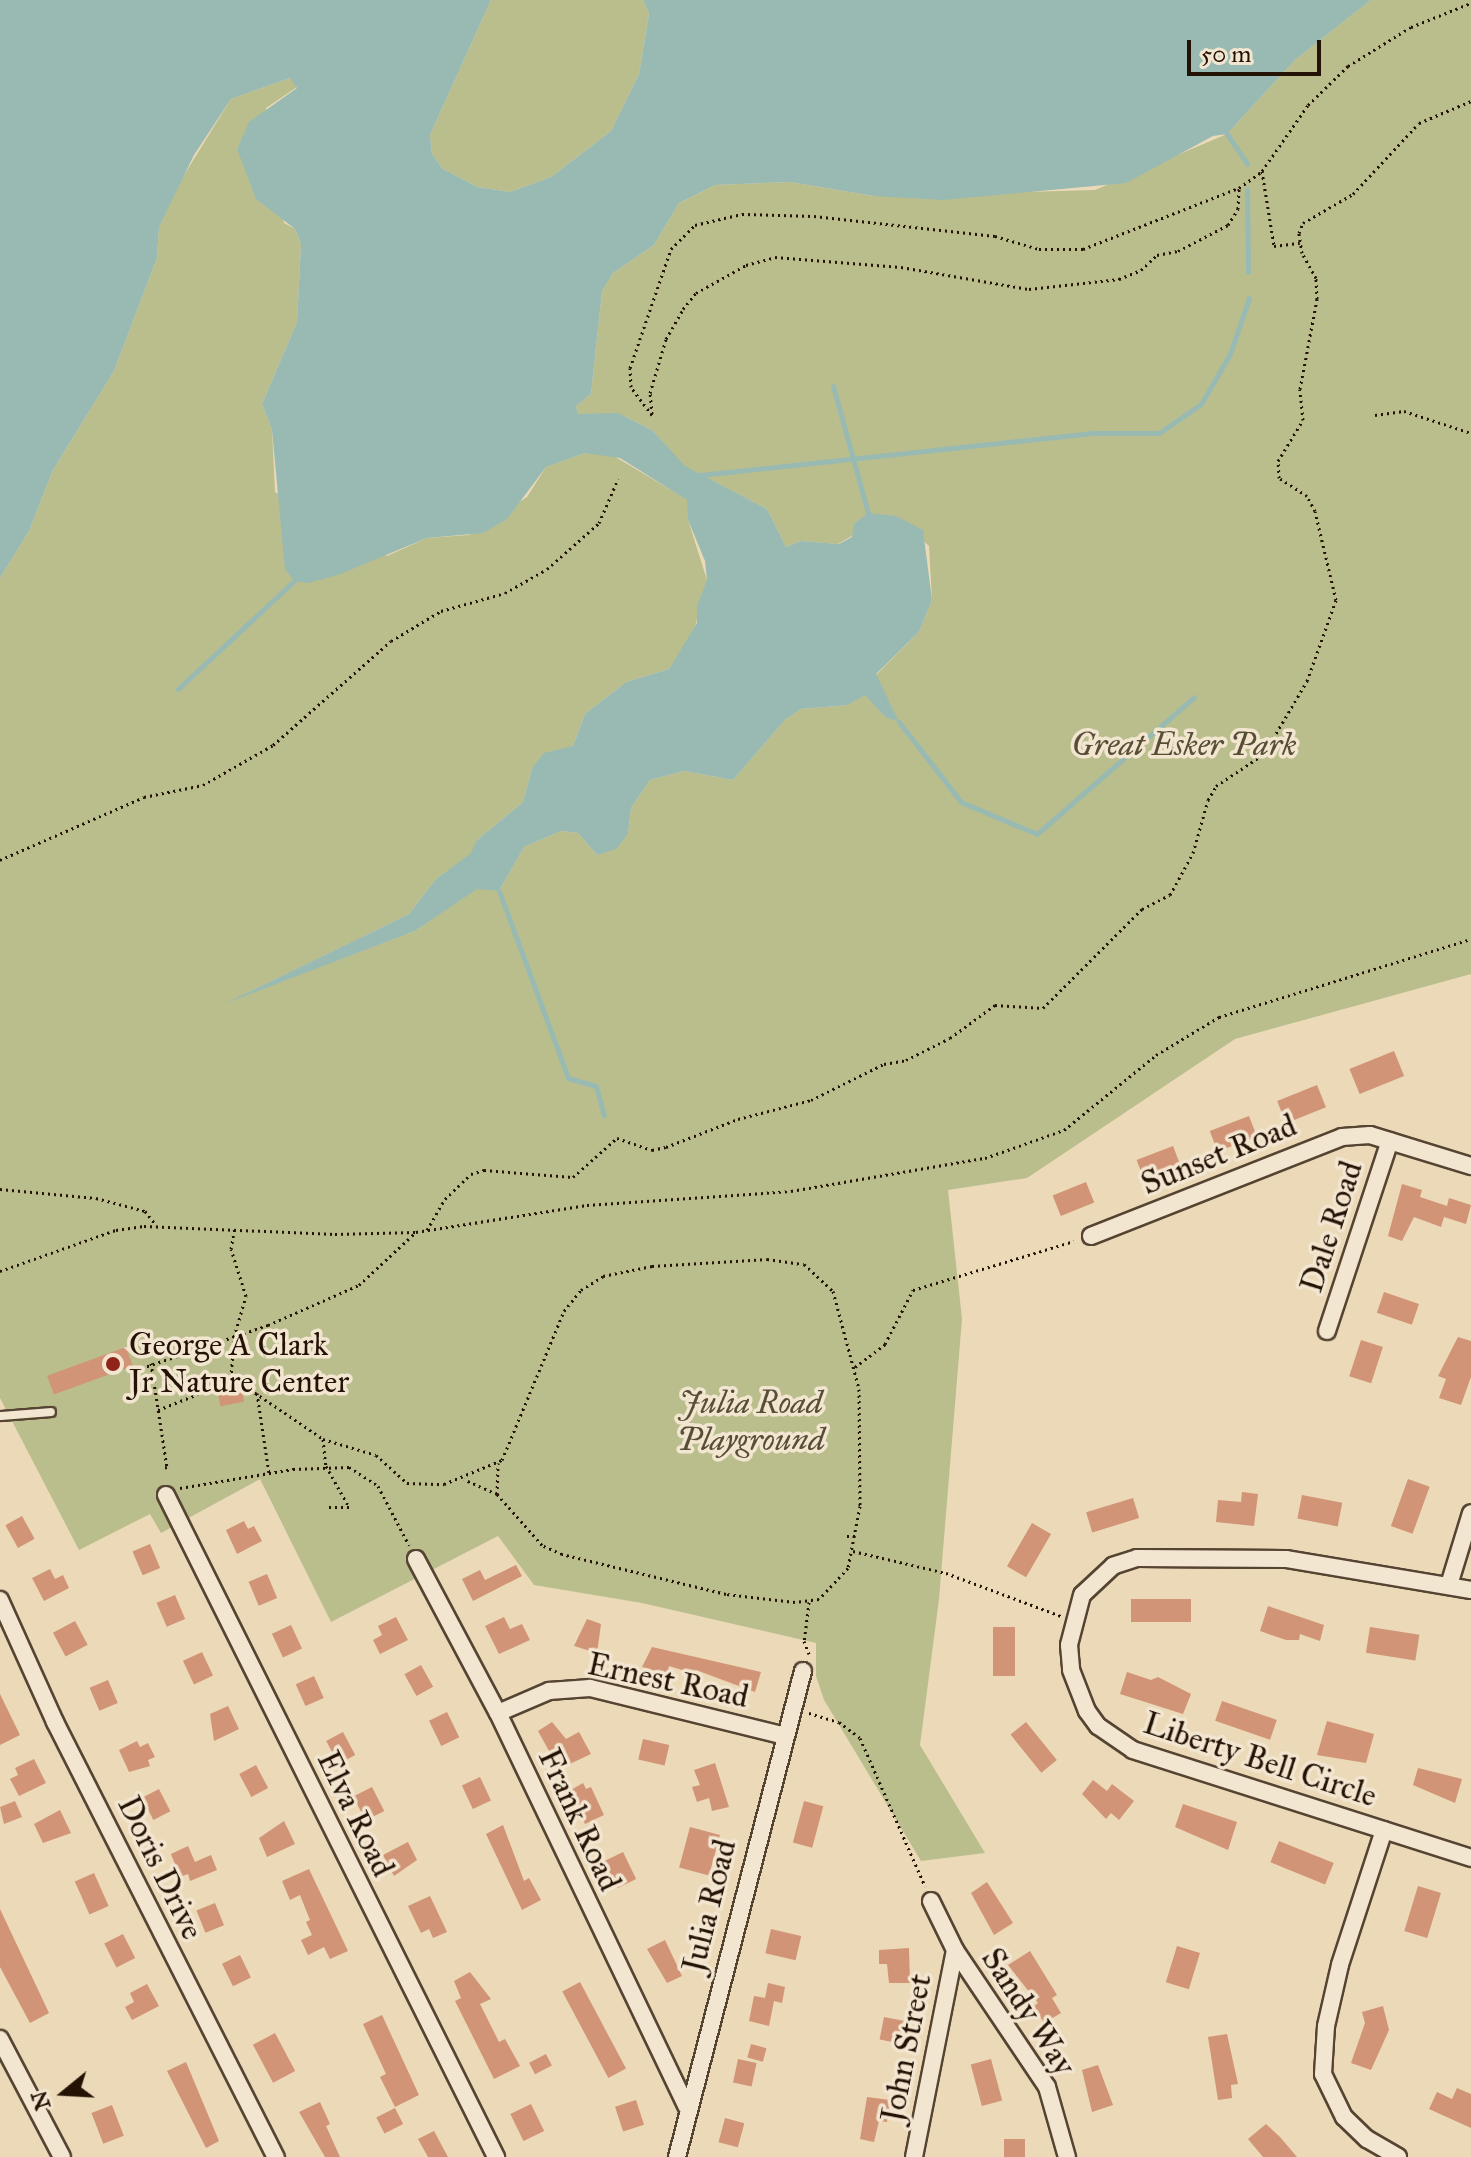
<!DOCTYPE html>
<html>
<head>
<meta charset="utf-8">
<style>
	body { margin:0 }
	#map { position:relative; width:1471px; height:2157px; overflow:hidden; background:#ebd9b8; font-family:"IM FELL Great Primer",serif }
	div>[style] { position:absolute }
	.green>* { inset:0; background:#babe8d }
	.water>* { inset:0; background:#98bab3 }
	.stream>* { height:5px; margin:-2.5px; padding:0 2.5px; transform-origin:2.5px; border-radius:2.5px; background:#98bab3 }
	.building>* { inset:0; background:#d19476; transform-origin:0 0 }
	.path>* { height:3px; margin-top:-1.5px; transform-origin:0; background:repeating-linear-gradient(90deg,#241205 0 2px,transparent 0 6px) }
	.roads { filter:drop-shadow(2px 0 #564432) drop-shadow(-2px 0 #564432) drop-shadow(0 2px #564432) drop-shadow(0 -2px #564432) }
	.lane>* { height:8px; margin:-4px; padding:0 4px; transform-origin:4px; border-radius:4px; background:#f2e6d1 }
	.street>* { height:16px; margin:-8px; padding:0 8px; transform-origin:8px; border-radius:8px; background:#f2e6d1 }
	.dots>* { width:22px; height:22px; translate:-50% -50%; box-sizing:border-box; border:4px solid #f2e6d1; border-radius:50% }
	span { translate:-50% -50%; white-space:nowrap; text-align:center; line-height:1.15; -webkit-text-stroke:7px #f2e6d1; paint-order:stroke }
	.park-label { font-size:32px; color:#584e35; font-style:italic }
	.street-label { font-size:32px; color:#241205 }
	.poi-label { font-size:32px; color:#241205 }
	.left { translate:0 -50%; text-align:left }
	.north { position:absolute; left:24px; top:2053px; width:80px; height:80px; -webkit-text-stroke:6px #f2e6d1; paint-order:stroke; rotate:252deg; font-size:22px; font-weight:700; line-height:32px; text-align:center; color:#241205 }
	.north::after { content:''; display:block; margin:auto; width:28px; height:36px; background:#241205; clip-path:polygon(50% 0,100% 100%,50% 72%,0 100%) }
	.scale { position:absolute; left:1187px; top:40px; width:134px; height:36px; box-sizing:border-box; border:4px solid #241205; border-top:0; padding-left:10px; font-size:24px; line-height:28px; white-space:nowrap; color:#241205; -webkit-text-stroke:6px #f2e6d1; paint-order:stroke }
</style>
</head>
<body>
<div id="map">
	<div class="green">
		<div style="clip-path:polygon(491px 0,643px 0,649px 14px,639px 74px,611px 131px,551px 177px,510px 192px,478px 187px,443px 169px,432px 154px,430px 135px)"></div>
		<div style="clip-path:polygon(1371px 0,1471px 0,1471px 974px,1235px 1039px,1027px 1178px,948px 1190px,962px 1319px,939px 1599px,920px 1745px,985px 1853px,921px 1861px,824px 1700px,816px 1676px,816px 1643px,642px 1603px,534px 1585px,498px 1536px,331px 1622px,260px 1479px,161px 1533px,150px 1514px,79px 1550px,0 1398px,0 578px,29px 531px,53px 470px,114px 371px,157px 258px,159px 227px,173px 193px,231px 99px,290px 78px,297px 87px,266px 108px,284px 223px,295px 229px,301px 244px,297px 322px,262px 404px,272px 430px,275px 492px,387px 556px,427px 538px,469px 535px,527px 497px,546px 467px,585px 453px,607px 452px,688px 500px,688px 520px,707px 580px,693px 635px,669px 669px,626px 682px,585px 714px,573px 746px,532px 768px,523px 802px,477px 840px,472px 853px,436px 879px,409px 914px,239px 997px,415px 931px,477px 888px,499px 891px,524px 847px,561px 831px,578px 833px,597px 855px,628px 834px,631px 808px,650px 780px,684px 771px,733px 780px,785px 720px,801px 709px,848px 705px,865px 694px,885px 717px,876px 675px,919px 632px,932px 600px,929px 546px,896px 516px,886px 516px,838px 544px,801px 541px,786px 547px,767px 509px,684px 466px,652px 430px,626px 417px,578px 414px,576px 406px,591px 394px,602px 291px,613px 273px,654px 245px,679px 203px,715px 185px,790px 182px,874px 196px,1095px 190px,1227px 134px,1295px 60px)"></div>
	</div>
	<div class="water">
		<div style="clip-path:polygon(0 0,491px 0,430px 135px,432px 154px,443px 169px,478px 187px,510px 192px,551px 177px,611px 131px,639px 74px,649px 14px,643px 0,1371px 0,1295px 60px,1227px 134px,1213px 136px,1126px 183px,943px 200px,874px 196px,790px 182px,715px 185px,679px 203px,654px 245px,613px 273px,602px 291px,591px 394px,576px 406px,578px 414px,618px 413px,652px 430px,685px 466px,767px 509px,786px 547px,801px 541px,839px 544px,852px 537px,854px 524px,868px 513px,896px 516px,923px 530px,932px 600px,919px 632px,876px 674px,899px 722px,885px 717px,865px 695px,848px 705px,801px 709px,785px 720px,733px 780px,684px 771px,650px 780px,631px 808px,628px 834px,616px 849px,597px 855px,578px 833px,561px 831px,524px 847px,499px 891px,477px 889px,415px 931px,224px 1004px,409px 914px,436px 879px,471px 853px,477px 840px,523px 802px,532px 768px,544px 753px,573px 746px,585px 714px,626px 682px,669px 669px,697px 623px,697px 606px,707px 580px,705px 561px,688px 520px,687px 500px,620px 458px,585px 453px,546px 467px,507px 519px,483px 533px,427px 538px,338px 575px,308px 583px,294px 581px,285px 569px,272px 430px,262px 404px,297px 322px,301px 244px,295px 229px,256px 199px,237px 149px,249px 122px,297px 88px,290px 78px,231px 99px,194px 155px,159px 227px,157px 258px,114px 371px,53px 470px,29px 531px,0 578px)"></div>
	</div>
	<div class="stream">
		<div style="left:1227px;top:134px;width:36px;rotate:56deg"></div>
		<div style="left:1247px;top:189px;width:83px;rotate:89.3deg"></div>
		<div style="left:833px;top:386px;width:132px;rotate:74.6deg"></div>
		<div style="left:700px;top:475px;width:393px;rotate:-6.1deg"></div>
		<div style="left:1091px;top:433px;width:68px"></div>
		<div style="left:1159px;top:433px;width:51px;rotate:-34.6deg"></div>
		<div style="left:1201px;top:404px;width:58px;rotate:-59.9deg"></div>
		<div style="left:1230px;top:354px;width:59px;rotate:-71.3deg"></div>
		<div style="left:178px;top:689px;width:158px;rotate:-43deg"></div>
		<div style="left:899px;top:722px;width:101px;rotate:52.2deg"></div>
		<div style="left:961px;top:802px;width:82px;rotate:22.8deg"></div>
		<div style="left:1037px;top:834px;width:208px;rotate:-41.1deg"></div>
		<div style="left:499px;top:891px;width:199px;rotate:69.7deg"></div>
		<div style="left:568px;top:1078px;width:29px;rotate:16deg"></div>
		<div style="left:596px;top:1086px;width:30px;rotate:75deg"></div>
	</div>
	<div class="building">
		<div style="left:1394px;top:1051px;width:27px;height:48px;rotate:68deg"></div>
		<div style="left:1317px;top:1085px;width:24px;height:43px;rotate:68deg"></div>
		<div style="left:1249px;top:1116px;width:22px;height:42px;rotate:69deg"></div>
		<div style="left:1173px;top:1146px;width:22px;height:39px;rotate:69deg"></div>
		<div style="left:1086px;top:1182px;width:22px;height:36px;rotate:68deg"></div>
		<div style="clip-path:polygon(1402px 1184px,1422px 1190px,1420px 1197px,1447px 1206px,1449px 1198px,1471px 1205px,1466px 1224px,1444px 1217px,1441px 1227px,1414px 1217px,1402px 1241px,1388px 1236px)"></div>
		<div style="left:1384px;top:1292px;width:37px;height:22px;rotate:19deg"></div>
		<div style="clip-path:polygon(1458px 1337px,1471px 1341px,1471px 1377px,1461px 1405px,1439px 1398px,1446px 1379px,1438px 1376px)"></div>
		<div style="left:1361px;top:1340px;width:23px;height:38px;rotate:18deg"></div>
		<div style="left:126px;top:1347px;width:20px;height:84px;rotate:70deg"></div>
		<div style="left:241px;top:1386px;width:16px;height:24px;rotate:79deg"></div>
		<div style="left:1408px;top:1479px;width:23px;height:50px;rotate:20deg"></div>
		<div style="clip-path:polygon(1242px 1492px,1258px 1494px,1254px 1526px,1216px 1522px,1218px 1500px,1241px 1502px)"></div>
		<div style="left:1302px;top:1495px;width:41px;height:24px;rotate:11deg"></div>
		<div style="left:1133px;top:1498px;width:21px;height:49px;rotate:73deg"></div>
		<div style="left:22px;top:1516px;width:26px;height:19px;rotate:61deg"></div>
		<div style="clip-path:polygon(244px 1521px,248px 1529px,254px 1526px,262px 1541px,237px 1554px,226px 1530px)"></div>
		<div style="left:1032px;top:1523px;width:22px;height:50px;rotate:30deg"></div>
		<div style="left:150px;top:1544px;width:26px;height:19px;rotate:67deg"></div>
		<div style="clip-path:polygon(516px 1565px,522px 1576px,473px 1601px,462px 1579px,480px 1570px,485px 1580px)"></div>
		<div style="clip-path:polygon(50px 1569px,55px 1579px,63px 1575px,69px 1588px,44px 1601px,32px 1578px)"></div>
		<div style="left:267px;top:1574px;width:26px;height:20px;rotate:67deg"></div>
		<div style="left:175px;top:1595px;width:26px;height:20px;rotate:67deg"></div>
		<div style="left:1191px;top:1599px;width:23px;height:60px;rotate:90deg"></div>
		<div style="clip-path:polygon(1268px 1606px,1324px 1625px,1320px 1641px,1300px 1634px,1299px 1640px,1286px 1640px,1260px 1631px)"></div>
		<div style="clip-path:polygon(396px 1617px,408px 1640px,380px 1654px,373px 1640px,382px 1635px,378px 1626px)"></div>
		<div style="clip-path:polygon(504px 1617px,510px 1629px,522px 1624px,530px 1640px,499px 1654px,485px 1626px)"></div>
		<div style="clip-path:polygon(587px 1619px,601px 1624px,597px 1653px,574px 1646px)"></div>
		<div style="left:75px;top:1621px;width:27px;height:25px;rotate:62deg"></div>
		<div style="left:291px;top:1625px;width:26px;height:21px;rotate:65deg"></div>
		<div style="left:993px;top:1627px;width:22px;height:49px"></div>
		<div style="left:1370px;top:1627px;width:50px;height:26px;rotate:9deg"></div>
		<div style="clip-path:polygon(652px 1647px,761px 1672px,755px 1692px,696px 1670px,695px 1674px,669px 1666px,667px 1674px,642px 1667px)"></div>
		<div style="left:202px;top:1652px;width:26px;height:21px;rotate:65deg"></div>
		<div style="left:421px;top:1665px;width:25px;height:19px;rotate:61deg"></div>
		<div style="clip-path:polygon(1127px 1672px,1151px 1680px,1158px 1677px,1191px 1694px,1183px 1714px,1120px 1694px)"></div>
		<div style="left:314px;top:1676px;width:24px;height:20px;rotate:66deg"></div>
		<div style="left:108px;top:1680px;width:25px;height:20px;rotate:67deg"></div>
		<div style="clip-path:polygon(0 1694px,20px 1735px,0 1745px)"></div>
		<div style="left:1222px;top:1701px;width:58px;height:21px;rotate:19deg"></div>
		<div style="clip-path:polygon(228px 1706px,239px 1729px,214px 1741px,210px 1714px)"></div>
		<div style="left:447px;top:1712px;width:28px;height:20px;rotate:64deg"></div>
		<div style="clip-path:polygon(1327px 1721px,1374px 1734px,1366px 1763px,1317px 1755px)"></div>
		<div style="clip-path:polygon(552px 1722px,566px 1739px,579px 1732px,591px 1754px,559px 1769px,538px 1731px)"></div>
		<div style="left:1026px;top:1722px;width:49px;height:20px;rotate:51deg"></div>
		<div style="left:343px;top:1732px;width:26px;height:19px;rotate:62deg"></div>
		<div style="left:643px;top:1739px;width:27px;height:21px;rotate:13deg"></div>
		<div style="clip-path:polygon(137px 1741px,140px 1747px,148px 1743px,155px 1757px,148px 1760px,150px 1766px,129px 1772px,119px 1750px)"></div>
		<div style="clip-path:polygon(34px 1759px,46px 1783px,19px 1796px,10px 1779px,18px 1775px,15px 1768px)"></div>
		<div style="clip-path:polygon(715px 1763px,729px 1807px,712px 1811px,709px 1798px,697px 1802px,692px 1787px,700px 1785px,694px 1770px)"></div>
		<div style="left:256px;top:1765px;width:26px;height:19px;rotate:62deg"></div>
		<div style="clip-path:polygon(1418px 1768px,1462px 1779px,1455px 1803px,1413px 1785px)"></div>
		<div style="left:480px;top:1777px;width:26px;height:20px;rotate:65deg"></div>
		<div style="clip-path:polygon(1093px 1780px,1107px 1791px,1112px 1784px,1134px 1801px,1119px 1820px,1111px 1813px,1106px 1819px,1082px 1794px)"></div>
		<div style="clip-path:polygon(583px 1783px,586px 1789px,591px 1787px,604px 1815px,585px 1824px,569px 1791px)"></div>
		<div style="left:372px;top:1787px;width:27px;height:21px;rotate:63deg"></div>
		<div style="left:159px;top:1789px;width:25px;height:19px;rotate:63deg"></div>
		<div style="clip-path:polygon(15px 1801px,22px 1817px,4px 1824px,0 1807px)"></div>
		<div style="left:804px;top:1801px;width:20px;height:43px;rotate:15deg"></div>
		<div style="clip-path:polygon(1183px 1804px,1237px 1822px,1228px 1850px,1175px 1827px)"></div>
		<div style="clip-path:polygon(60px 1810px,71px 1833px,43px 1843px,34px 1824px)"></div>
		<div style="clip-path:polygon(284px 1821px,295px 1844px,267px 1857px,259px 1838px)"></div>
		<div style="clip-path:polygon(503px 1825px,524px 1881px,529px 1878px,541px 1900px,522px 1910px,486px 1834px)"></div>
		<div style="left:690px;top:1827px;width:31px;height:42px;rotate:15deg"></div>
		<div style="left:1279px;top:1841px;width:59px;height:23px;rotate:22deg"></div>
		<div style="clip-path:polygon(408px 1842px,417px 1860px,394px 1876px,383px 1855px)"></div>
		<div style="clip-path:polygon(188px 1846px,195px 1862px,211px 1855px,217px 1870px,190px 1881px,188px 1874px,180px 1877px,171px 1854px)"></div>
		<div style="left:623px;top:1852px;width:30px;height:21px;rotate:64deg"></div>
		<div style="clip-path:polygon(309px 1869px,348px 1951px,330px 1959px,324px 1947px,308px 1955px,301px 1940px,312px 1935px,306px 1922px,310px 1920px,300px 1895px,290px 1900px,282px 1881px)"></div>
		<div style="left:94px;top:1873px;width:36px;height:21px;rotate:66deg"></div>
		<div style="clip-path:polygon(987px 1882px,1013px 1923px,994px 1935px,971px 1893px)"></div>
		<div style="left:1418px;top:1886px;width:24px;height:47px;rotate:17deg"></div>
		<div style="clip-path:polygon(430px 1896px,447px 1932px,433px 1938px,429px 1929px,421px 1933px,408px 1906px)"></div>
		<div style="left:215px;top:1903px;width:24px;height:20px;rotate:68deg"></div>
		<div style="clip-path:polygon(0 1909px,49px 2013px,30px 2023px,0 1967px)"></div>
		<div style="left:771px;top:1929px;width:31px;height:25px;rotate:13deg"></div>
		<div style="left:123px;top:1934px;width:27px;height:21px;rotate:63deg"></div>
		<div style="clip-path:polygon(665px 1940px,682px 1976px,667px 1983px,647px 1949px)"></div>
		<div style="left:1177px;top:1946px;width:24px;height:38px;rotate:17deg"></div>
		<div style="clip-path:polygon(909px 1948px,910px 1983px,889px 1983px,887px 1964px,879px 1964px,879px 1950px)"></div>
		<div style="clip-path:polygon(1030px 1951px,1057px 1995px,1052px 1998px,1061px 2013px,1044px 2023px,1034px 2006px,1038px 2003px,1008px 1965px)"></div>
		<div style="left:240px;top:1955px;width:25px;height:20px;rotate:64deg"></div>
		<div style="clip-path:polygon(470px 1972px,491px 1999px,480px 2004px,499px 2042px,505px 2039px,520px 2066px,494px 2079px,455px 2001px,461px 1998px,454px 1981px)"></div>
		<div style="left:580px;top:1982px;width:98px;height:20px;rotate:62deg"></div>
		<div style="clip-path:polygon(768px 1983px,785px 1987px,782px 2003px,774px 2001px,769px 2026px,749px 2021px,754px 1996px,765px 1998px)"></div>
		<div style="clip-path:polygon(147px 1984px,159px 2006px,132px 2020px,125px 2007px,134px 2002px,130px 1993px)"></div>
		<div style="clip-path:polygon(1383px 2006px,1389px 2030px,1371px 2070px,1351px 2063px,1365px 2023px,1362px 2012px)"></div>
		<div style="clip-path:polygon(382px 2015px,419px 2095px,395px 2107px,380px 2077px,386px 2074px,363px 2024px)"></div>
		<div style="left:884px;top:2017px;width:21px;height:23px;rotate:11deg"></div>
		<div style="left:275px;top:2033px;width:43px;height:25px;rotate:62deg"></div>
		<div style="clip-path:polygon(1227px 2034px,1238px 2084px,1231px 2085px,1232px 2098px,1218px 2100px,1208px 2037px)"></div>
		<div style="left:751px;top:2044px;width:16px;height:14px;rotate:15deg"></div>
		<div style="left:546px;top:2054px;width:13px;height:19px;rotate:63deg"></div>
		<div style="left:738px;top:2059px;width:19px;height:24px;rotate:12deg"></div>
		<div style="left:991px;top:2059px;width:43px;height:21px;rotate:75deg"></div>
		<div style="clip-path:polygon(186px 2062px,219px 2141px,206px 2148px,167px 2071px)"></div>
		<div style="clip-path:polygon(1098px 2065px,1113px 2105px,1092px 2112px,1082px 2070px)"></div>
		<div style="clip-path:polygon(1457px 2088px,1471px 2094px,1471px 2128px,1429px 2109px,1437px 2092px,1452px 2099px)"></div>
		<div style="clip-path:polygon(867px 2097px,890px 2100px,887px 2122px,879px 2121px,874px 2142px,860px 2139px)"></div>
		<div style="left:636px;top:2100px;width:26px;height:22px;rotate:72deg"></div>
		<div style="clip-path:polygon(320px 2102px,330px 2124px,326px 2126px,340px 2157px,325px 2157px,299px 2112px)"></div>
		<div style="left:531px;top:2104px;width:30px;height:23px;rotate:64deg"></div>
		<div style="left:112px;top:2105px;width:33px;height:22px;rotate:69deg"></div>
		<div style="left:395px;top:2108px;width:18px;height:21px;rotate:63deg"></div>
		<div style="left:725px;top:2118px;width:20px;height:25px;rotate:15deg"></div>
		<div style="clip-path:polygon(1266px 2124px,1280px 2137px,1297px 2157px,1263px 2157px,1248px 2139px)"></div>
		<div style="clip-path:polygon(434px 2131px,448px 2157px,428px 2157px,418px 2139px)"></div>
		<div style="left:1025px;top:2139px;width:18px;height:21px;rotate:90deg"></div>
	</div>
	<div class="path">
		<div style="left:1262px;top:171px;width:76px;rotate:80.9deg"></div>
		<div style="left:1274px;top:246px;width:26px;rotate:-7deg"></div>
		<div style="left:652px;top:414px;width:21px;rotate:-95deg"></div>
		<div style="left:650px;top:393px;width:56px;rotate:-73.5deg"></div>
		<div style="left:666px;top:339px;width:34px;rotate:-60deg"></div>
		<div style="left:683px;top:309px;width:21px;rotate:-51deg"></div>
		<div style="left:696px;top:293px;width:57px;rotate:-29.2deg"></div>
		<div style="left:746px;top:265px;width:30px;rotate:-15deg"></div>
		<div style="left:775px;top:257px;width:126px;rotate:4.5deg"></div>
		<div style="left:901px;top:267px;width:130px;rotate:9.8deg"></div>
		<div style="left:1029px;top:289px;width:91px;rotate:-6.3deg"></div>
		<div style="left:1119px;top:279px;width:24px;rotate:-22deg"></div>
		<div style="left:1141px;top:270px;width:22px;rotate:-43deg"></div>
		<div style="left:1157px;top:255px;width:21px;rotate:-11deg"></div>
		<div style="left:1178px;top:251px;width:56px;rotate:-27.5deg"></div>
		<div style="left:1228px;top:225px;width:19px;rotate:-58deg"></div>
		<div style="left:1238px;top:209px;width:21px;rotate:-87deg"></div>
		<div style="left:652px;top:415px;width:35px;rotate:-127deg"></div>
		<div style="left:631px;top:387px;width:19px;rotate:-93deg"></div>
		<div style="left:630px;top:368px;width:126px;rotate:-71deg"></div>
		<div style="left:671px;top:249px;width:34px;rotate:-45deg"></div>
		<div style="left:695px;top:225px;width:48px;rotate:-13.2deg"></div>
		<div style="left:742px;top:214px;width:72px;rotate:1.6deg"></div>
		<div style="left:814px;top:216px;width:182px;rotate:6.3deg"></div>
		<div style="left:995px;top:236px;width:46px;rotate:16.5deg"></div>
		<div style="left:1039px;top:249px;width:44px"></div>
		<div style="left:1083px;top:249px;width:168px;rotate:-21.4deg"></div>
		<div style="left:1239px;top:188px;width:29px;rotate:-36deg"></div>
		<div style="left:1262px;top:171px;width:80px;rotate:-55.1deg"></div>
		<div style="left:1308px;top:105px;width:56px;rotate:-44.3deg"></div>
		<div style="left:1348px;top:66px;width:74px;rotate:-31.8deg"></div>
		<div style="left:1411px;top:27px;width:65px;rotate:-21.8deg"></div>
		<div style="left:1375px;top:415px;width:29px;rotate:-8deg"></div>
		<div style="left:1404px;top:411px;width:71px;rotate:18.2deg"></div>
		<div style="left:0;top:860px;width:157px;rotate:-23.6deg"></div>
		<div style="left:144px;top:797px;width:60px;rotate:-11.5deg"></div>
		<div style="left:203px;top:785px;width:81px;rotate:-29.7deg"></div>
		<div style="left:273px;top:745px;width:157px;rotate:-41.4deg"></div>
		<div style="left:391px;top:641px;width:58px;rotate:-31deg"></div>
		<div style="left:441px;top:611px;width:66px;rotate:-15.7deg"></div>
		<div style="left:505px;top:593px;width:48px;rotate:-29.7deg"></div>
		<div style="left:547px;top:569px;width:69px;rotate:-41.5deg"></div>
		<div style="left:599px;top:523px;width:48px;rotate:-66.6deg"></div>
		<div style="left:0;top:1189px;width:96px;rotate:5.4deg"></div>
		<div style="left:96px;top:1198px;width:51px;rotate:14.9deg"></div>
		<div style="left:145px;top:1211px;width:18px;rotate:52deg"></div>
		<div style="left:427px;top:1230px;width:36px;rotate:-60deg"></div>
		<div style="left:445px;top:1199px;width:36px;rotate:-44deg"></div>
		<div style="left:471px;top:1174px;width:14px;rotate:-17deg"></div>
		<div style="left:484px;top:1170px;width:89px;rotate:4.5deg"></div>
		<div style="left:573px;top:1177px;width:59px;rotate:-41.6deg"></div>
		<div style="left:617px;top:1138px;width:37px;rotate:19deg"></div>
		<div style="left:652px;top:1150px;width:14px;rotate:-12deg"></div>
		<div style="left:666px;top:1147px;width:77px;rotate:-21.3deg"></div>
		<div style="left:738px;top:1119px;width:75px;rotate:-14.6deg"></div>
		<div style="left:811px;top:1100px;width:81px;rotate:-26.3deg"></div>
		<div style="left:884px;top:1064px;width:22px;rotate:-10deg"></div>
		<div style="left:906px;top:1060px;width:49px;rotate:-26.6deg"></div>
		<div style="left:950px;top:1038px;width:56px;rotate:-36.3deg"></div>
		<div style="left:995px;top:1005px;width:48px;rotate:3.6deg"></div>
		<div style="left:1043px;top:1008px;width:140px;rotate:-45deg"></div>
		<div style="left:1142px;top:909px;width:31px;rotate:-27deg"></div>
		<div style="left:1170px;top:895px;width:48px;rotate:-61.3deg"></div>
		<div style="left:1193px;top:853px;width:55px;rotate:-74.2deg"></div>
		<div style="left:1208px;top:800px;width:16px;rotate:-60deg"></div>
		<div style="left:1216px;top:786px;width:58px;rotate:-33.7deg"></div>
		<div style="left:1264px;top:754px;width:85px;rotate:-59.5deg"></div>
		<div style="left:1307px;top:681px;width:86px;rotate:-70.3deg"></div>
		<div style="left:1336px;top:600px;width:91px;rotate:-103.3deg"></div>
		<div style="left:1315px;top:511px;width:17px;rotate:-118deg"></div>
		<div style="left:1307px;top:496px;width:33px;rotate:-147deg"></div>
		<div style="left:1279px;top:478px;width:17px;rotate:-93deg"></div>
		<div style="left:1278px;top:461px;width:48px;rotate:-58.6deg"></div>
		<div style="left:1303px;top:420px;width:31px;rotate:-96deg"></div>
		<div style="left:1300px;top:389px;width:92px;rotate:-79.3deg"></div>
		<div style="left:1317px;top:299px;width:21px;rotate:-93deg"></div>
		<div style="left:1316px;top:278px;width:29px;rotate:-119deg"></div>
		<div style="left:1302px;top:253px;width:20px;rotate:-99deg"></div>
		<div style="left:1299px;top:233px;width:11px;rotate:-68deg"></div>
		<div style="left:1303px;top:223px;width:58px;rotate:-30.1deg"></div>
		<div style="left:1353px;top:194px;width:97px;rotate:-47.1deg"></div>
		<div style="left:1419px;top:123px;width:56px;rotate:-22.9deg"></div>
		<div style="left:0;top:1271px;width:123px;rotate:-19.5deg"></div>
		<div style="left:116px;top:1230px;width:28px;rotate:-8deg"></div>
		<div style="left:144px;top:1226px;width:191px;rotate:2.4deg"></div>
		<div style="left:335px;top:1234px;width:81px;rotate:-1.4deg"></div>
		<div style="left:416px;top:1232px;width:173px;rotate:-9deg"></div>
		<div style="left:587px;top:1205px;width:204px;rotate:-3.9deg"></div>
		<div style="left:791px;top:1191px;width:197px;rotate:-9.7deg"></div>
		<div style="left:985px;top:1158px;width:84px;rotate:-19.5deg"></div>
		<div style="left:1064px;top:1130px;width:119px;rotate:-39.2deg"></div>
		<div style="left:1156px;top:1055px;width:74px;rotate:-31.1deg"></div>
		<div style="left:1219px;top:1017px;width:264px;rotate:-17.2deg"></div>
		<div style="left:151px;top:1363px;width:105px;rotate:81.3deg"></div>
		<div style="left:167px;top:1467px;width:5px;rotate:169deg"></div>
		<div style="left:855px;top:1367px;width:38px;rotate:-37deg"></div>
		<div style="left:885px;top:1344px;width:61px;rotate:-62.6deg"></div>
		<div style="left:913px;top:1290px;width:168px;rotate:-16.9deg"></div>
		<div style="left:130px;top:1372px;width:146px;rotate:-18.8deg"></div>
		<div style="left:268px;top:1325px;width:99px;rotate:-23.7deg"></div>
		<div style="left:359px;top:1285px;width:78px;rotate:-42.9deg"></div>
		<div style="left:231px;top:1378px;width:41px;rotate:-85.8deg"></div>
		<div style="left:234px;top:1337px;width:43px;rotate:-73.7deg"></div>
		<div style="left:246px;top:1296px;width:49px;rotate:-107.7deg"></div>
		<div style="left:231px;top:1249px;width:22px;rotate:-80deg"></div>
		<div style="left:257px;top:1393px;width:81px;rotate:81.5deg"></div>
		<div style="left:158px;top:1410px;width:83px;rotate:-21.9deg"></div>
		<div style="left:235px;top:1379px;width:107px;rotate:34.3deg"></div>
		<div style="left:323px;top:1439px;width:55px;rotate:16.8deg"></div>
		<div style="left:376px;top:1455px;width:42px;rotate:42.1deg"></div>
		<div style="left:407px;top:1483px;width:37px;rotate:2deg"></div>
		<div style="left:444px;top:1484px;width:63px;rotate:-22.5deg"></div>
		<div style="left:502px;top:1460px;width:161px;rotate:-67.4deg"></div>
		<div style="left:564px;top:1311px;width:27px;rotate:-51deg"></div>
		<div style="left:581px;top:1290px;width:26px;rotate:-32deg"></div>
		<div style="left:603px;top:1276px;width:50px;rotate:-11.5deg"></div>
		<div style="left:652px;top:1266px;width:115px;rotate:-3.5deg"></div>
		<div style="left:767px;top:1259px;width:37px;rotate:8deg"></div>
		<div style="left:804px;top:1264px;width:40px;rotate:43deg"></div>
		<div style="left:833px;top:1291px;width:101px;rotate:75.1deg"></div>
		<div style="left:859px;top:1389px;width:117px;rotate:89.5deg"></div>
		<div style="left:860px;top:1506px;width:63px;rotate:101deg"></div>
		<div style="left:848px;top:1568px;width:42px;rotate:133.1deg"></div>
		<div style="left:819px;top:1599px;width:24px;rotate:173deg"></div>
		<div style="left:795px;top:1602px;width:69px;rotate:-173.4deg"></div>
		<div style="left:726px;top:1594px;width:169px;rotate:-166.3deg"></div>
		<div style="left:562px;top:1554px;width:22px;rotate:-156deg"></div>
		<div style="left:542px;top:1545px;width:68px;rotate:-131.4deg"></div>
		<div style="left:497px;top:1494px;width:36px;rotate:-156deg"></div>
		<div style="left:323px;top:1439px;width:27px;rotate:84deg"></div>
		<div style="left:326px;top:1466px;width:47px;rotate:60.7deg"></div>
		<div style="left:349px;top:1507px;width:22px;rotate:180deg"></div>
		<div style="left:180px;top:1488px;width:115px;rotate:-9.5deg"></div>
		<div style="left:293px;top:1469px;width:56px;rotate:-2deg"></div>
		<div style="left:349px;top:1467px;width:35px;rotate:33deg"></div>
		<div style="left:378px;top:1486px;width:67px;rotate:62.3deg"></div>
		<div style="left:497px;top:1494px;width:31px;rotate:-88deg"></div>
		<div style="left:847px;top:1536px;width:9px"></div>
		<div style="left:853px;top:1551px;width:96px;rotate:13.3deg"></div>
		<div style="left:946px;top:1573px;width:123px;rotate:20.5deg"></div>
		<div style="left:809px;top:1602px;width:39px;rotate:97deg"></div>
		<div style="left:804px;top:1641px;width:14px;rotate:69deg"></div>
		<div style="left:809px;top:1713px;width:31px;rotate:17deg"></div>
		<div style="left:839px;top:1722px;width:26px;rotate:37deg"></div>
		<div style="left:860px;top:1738px;width:162px;rotate:66.3deg"></div>
	</div>
	<div class="roads">
		<div class="lane">
			<div style="left:0;top:1416px;width:51px;rotate:-4.5deg"></div>
		</div>
		<div class="street">
			<div style="left:1091px;top:1236px;width:270px;rotate:-21.5deg"></div>
			<div style="left:1342px;top:1137px;width:28px;rotate:-4deg"></div>
			<div style="left:1370px;top:1135px;width:106px;rotate:17.1deg"></div>
			<div style="left:1327px;top:1331px;width:200px;rotate:-71.7deg"></div>
			<div style="left:166px;top:1495px;width:740px;rotate:63.5deg"></div>
			<div style="left:416px;top:1559px;width:174px;rotate:62deg"></div>
			<div style="left:498px;top:1713px;width:437px;rotate:64.4deg"></div>
			<div style="left:1449px;top:1585px;width:75px;rotate:-73deg"></div>
			<div style="left:1471px;top:1590px;width:188px;rotate:-170.5deg"></div>
			<div style="left:1286px;top:1559px;width:149px;rotate:-179.6deg"></div>
			<div style="left:1137px;top:1558px;width:25px;rotate:162deg"></div>
			<div style="left:1113px;top:1566px;width:42px;rotate:136.9deg"></div>
			<div style="left:1082px;top:1595px;width:52px;rotate:104.6deg"></div>
			<div style="left:1069px;top:1645px;width:25px;rotate:85deg"></div>
			<div style="left:1071px;top:1670px;width:44px;rotate:68.7deg"></div>
			<div style="left:1087px;top:1711px;width:19px;rotate:54deg"></div>
			<div style="left:1098px;top:1726px;width:42px;rotate:34.4deg"></div>
			<div style="left:1133px;top:1750px;width:355px;rotate:17.7deg"></div>
			<div style="left:0;top:1600px;width:134px;rotate:65.7deg"></div>
			<div style="left:55px;top:1722px;width:488px;rotate:63.1deg"></div>
			<div style="left:498px;top:1713px;width:56px;rotate:-23.3deg"></div>
			<div style="left:549px;top:1691px;width:41px;rotate:-4.2deg"></div>
			<div style="left:590px;top:1688px;width:198px;rotate:13.8deg"></div>
			<div style="left:1384px;top:1830px;width:142px;rotate:108.1deg"></div>
			<div style="left:1340px;top:1965px;width:63px;rotate:102.9deg"></div>
			<div style="left:1326px;top:2026px;width:48px;rotate:93.6deg"></div>
			<div style="left:1323px;top:2074px;width:48px;rotate:64deg"></div>
			<div style="left:1344px;top:2117px;width:32px;rotate:44deg"></div>
			<div style="left:1367px;top:2139px;width:36px;rotate:30deg"></div>
			<div style="left:931px;top:1901px;width:55px;rotate:63.9deg"></div>
			<div style="left:955px;top:1950px;width:165px;rotate:56.1deg"></div>
			<div style="left:1047px;top:2087px;width:73px;rotate:74.1deg"></div>
			<div style="left:0;top:2039px;width:133px;rotate:62.3deg"></div>
			<div style="left:677px;top:2157px;width:502px;rotate:-75.47deg"></div>
			<div style="left:914px;top:2157px;width:211px;rotate:-78.8deg"></div>
		</div>
	</div>
	<div class="dots">
		<div style="left:113px;top:1364px;background:#8f2418"></div>
	</div>
	<div class="park-label">
		<span style="left:1184px;top:745px">Great Esker Park</span>
		<span style="left:751px;top:1422px">Julia Road<br>Playground</span>
	</div>
	<div class="street-label">
		<span style="left:1219px;top:1155px;rotate:-22deg">Sunset Road</span>
		<span style="left:1332px;top:1227px;rotate:-72deg">Dale Road</span>
		<span style="left:668px;top:1681px;rotate:12deg">Ernest Road</span>
		<span style="left:1260px;top:1760px;rotate:18deg">Liberty Bell Circle</span>
		<span style="left:355px;top:1814px;rotate:64deg">Elva Road</span>
		<span style="left:579px;top:1820px;rotate:65deg">Frank Road</span>
		<span style="left:160px;top:1868px;rotate:64deg">Doris Drive</span>
		<span style="left:710px;top:1906px;rotate:-76deg">Julia Road</span>
		<span style="left:1028px;top:2012px;rotate:57deg">Sandy Way</span>
		<span style="left:907px;top:2048px;rotate:-79deg">John Street</span>
	</div>
	<div class="poi-label">
		<span class="left" style="left:129px;top:1364px">George A Clark<br>Jr Nature Center</span>
	</div>
	<div class="north">N</div>
	<div class="scale">50 m</div>
</div>
</body>
</html>
